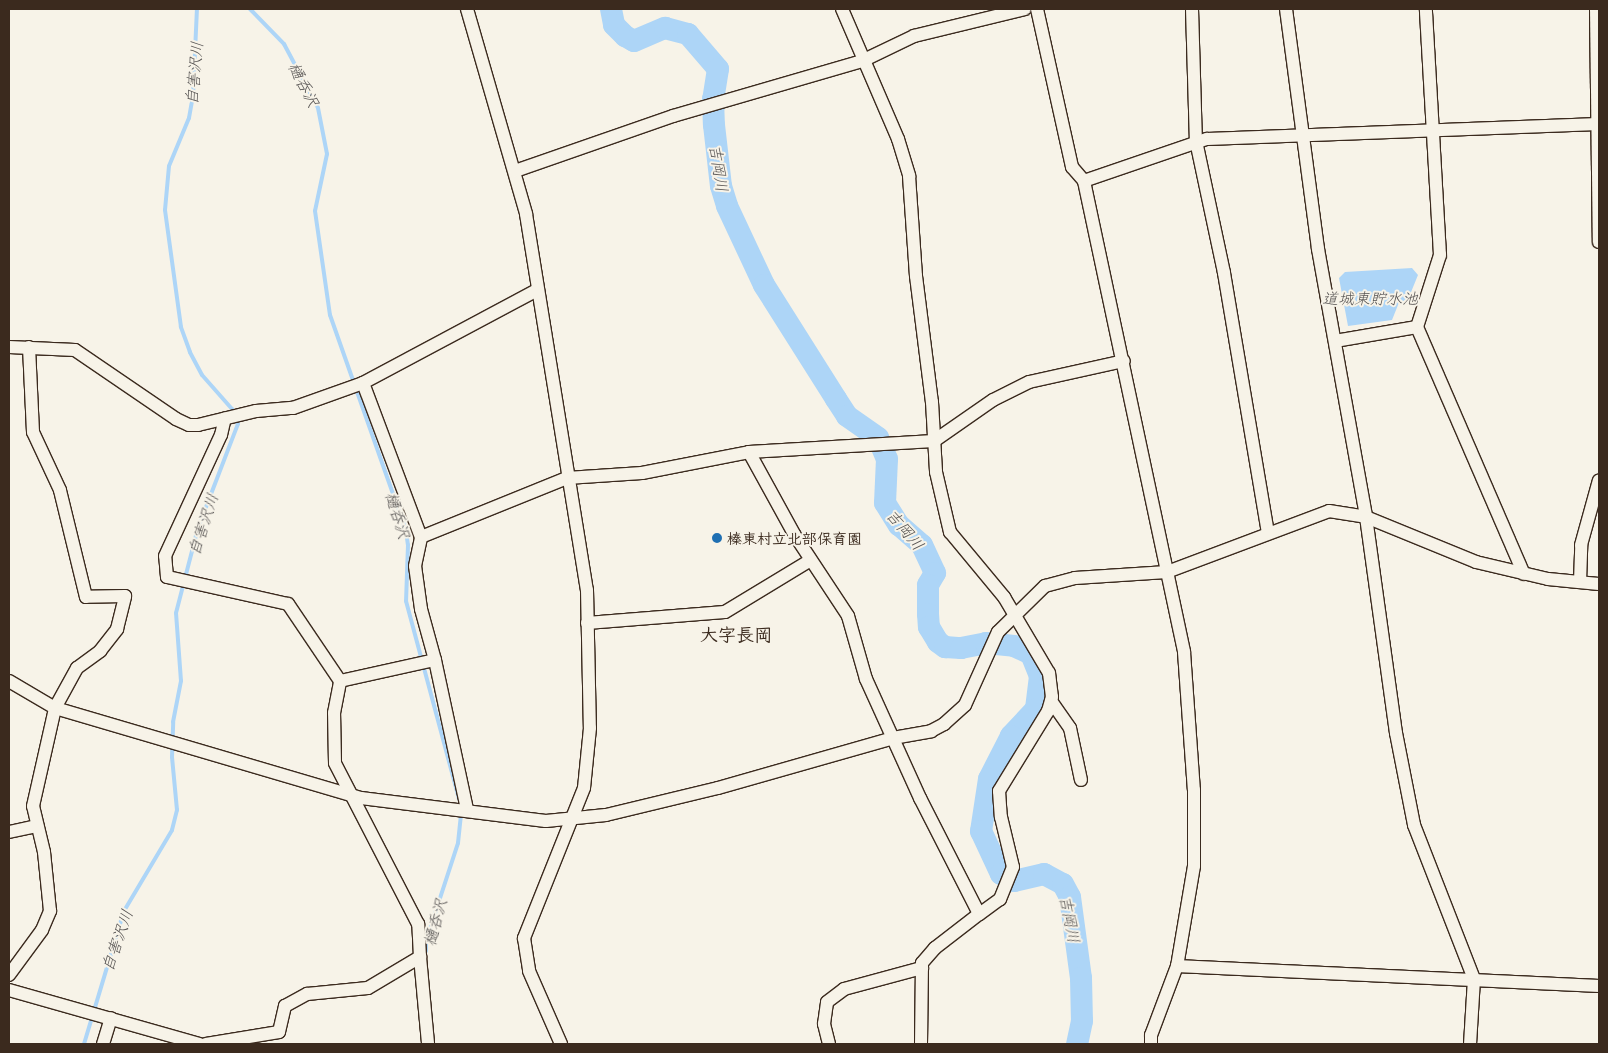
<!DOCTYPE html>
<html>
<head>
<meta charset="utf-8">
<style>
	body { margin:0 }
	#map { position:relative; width:1608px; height:1053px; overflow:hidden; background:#f7f3e8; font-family:"Playpen Sans","Klee One",sans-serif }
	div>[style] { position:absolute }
	.water>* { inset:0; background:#add5f7 }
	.stream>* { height:4px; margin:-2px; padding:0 2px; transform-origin:2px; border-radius:2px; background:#add5f7 }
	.river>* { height:22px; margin:-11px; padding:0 11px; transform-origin:11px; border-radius:11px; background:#add5f7 }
	.roads { filter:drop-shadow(1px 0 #3b2a1e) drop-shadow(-1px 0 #3b2a1e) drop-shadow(0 1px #3b2a1e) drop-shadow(0 -1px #3b2a1e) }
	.minor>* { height:12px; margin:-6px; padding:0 6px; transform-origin:6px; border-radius:6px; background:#f7f3e8 }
	.dots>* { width:14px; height:14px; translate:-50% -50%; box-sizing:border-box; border:2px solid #f7f3e8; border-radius:50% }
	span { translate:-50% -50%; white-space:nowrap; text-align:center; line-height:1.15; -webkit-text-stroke:4px #f7f3e8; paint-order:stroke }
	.poi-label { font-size:15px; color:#3b2a1e; font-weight:700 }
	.left { translate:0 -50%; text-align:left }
	.water-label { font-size:16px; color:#585554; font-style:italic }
	.quarter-label { font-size:18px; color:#3b2a1e; font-weight:700 }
	.frame { position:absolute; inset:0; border:10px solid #3b2a1e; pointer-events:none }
</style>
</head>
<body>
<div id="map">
	<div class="water">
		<div style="clip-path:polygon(1412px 268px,1418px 275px,1407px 302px,1400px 300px,1392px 320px,1348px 326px,1339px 278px,1345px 272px)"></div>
	</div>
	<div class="stream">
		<div style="left:250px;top:9px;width:49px;rotate:45.8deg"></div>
		<div style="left:284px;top:44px;width:72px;rotate:62deg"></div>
		<div style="left:318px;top:108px;width:47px;rotate:78.9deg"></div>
		<div style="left:327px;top:154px;width:58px;rotate:101.9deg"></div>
		<div style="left:315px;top:211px;width:105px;rotate:81.8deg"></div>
		<div style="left:330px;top:315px;width:229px;rotate:70.6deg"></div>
		<div style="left:406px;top:531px;width:14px;rotate:82deg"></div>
		<div style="left:408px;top:545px;width:56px;rotate:92deg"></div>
		<div style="left:406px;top:601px;width:205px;rotate:75deg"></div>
		<div style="left:426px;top:951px;width:10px;rotate:-90deg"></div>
		<div style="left:426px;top:941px;width:103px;rotate:-71.9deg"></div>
		<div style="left:458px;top:843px;width:30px;rotate:-84deg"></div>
		<div style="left:84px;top:1044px;width:139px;rotate:-73.3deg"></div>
		<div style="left:124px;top:911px;width:94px;rotate:-59.3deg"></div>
		<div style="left:172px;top:830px;width:21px;rotate:-76deg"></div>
		<div style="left:177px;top:810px;width:53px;rotate:-95.4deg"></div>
		<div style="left:172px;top:757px;width:35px;rotate:-88deg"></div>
		<div style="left:173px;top:722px;width:42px;rotate:-79deg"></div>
		<div style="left:181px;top:681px;width:68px;rotate:-94.2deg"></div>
		<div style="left:176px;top:613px;width:88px;rotate:-75.5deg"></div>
		<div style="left:198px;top:528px;width:111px;rotate:-69deg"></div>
		<div style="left:238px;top:424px;width:16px;rotate:-112deg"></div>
		<div style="left:232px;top:409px;width:45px;rotate:-131.4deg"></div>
		<div style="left:202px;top:375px;width:26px;rotate:-118deg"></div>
		<div style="left:190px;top:352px;width:27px;rotate:-110deg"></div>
		<div style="left:181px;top:327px;width:118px;rotate:-97.8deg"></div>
		<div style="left:165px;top:210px;width:44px;rotate:-84.8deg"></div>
		<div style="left:169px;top:166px;width:52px;rotate:-67.4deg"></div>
		<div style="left:189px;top:118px;width:22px;rotate:-80deg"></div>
		<div style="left:193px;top:96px;width:87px;rotate:-87.4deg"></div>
	</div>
	<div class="river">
		<div style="left:611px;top:9px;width:16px;rotate:79deg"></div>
		<div style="left:614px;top:25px;width:16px;rotate:45deg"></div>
		<div style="left:625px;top:36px;width:10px;rotate:29deg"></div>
		<div style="left:634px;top:41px;width:34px;rotate:-23deg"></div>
		<div style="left:665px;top:28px;width:24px;rotate:15deg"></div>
		<div style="left:688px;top:34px;width:46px;rotate:49.4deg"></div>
		<div style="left:718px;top:69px;width:30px;rotate:99deg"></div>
		<div style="left:713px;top:99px;width:26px;rotate:88deg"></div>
		<div style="left:714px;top:125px;width:61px;rotate:83.5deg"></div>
		<div style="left:721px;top:186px;width:21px;rotate:73deg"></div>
		<div style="left:727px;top:206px;width:87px;rotate:64.9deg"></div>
		<div style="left:764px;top:285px;width:135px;rotate:57.7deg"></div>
		<div style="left:836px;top:399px;width:20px;rotate:57deg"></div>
		<div style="left:847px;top:416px;width:38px;rotate:35deg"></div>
		<div style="left:878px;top:438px;width:23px;rotate:67deg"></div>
		<div style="left:887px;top:459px;width:44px;rotate:92.6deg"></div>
		<div style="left:885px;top:503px;width:26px;rotate:58deg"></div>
		<div style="left:899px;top:525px;width:30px;rotate:41deg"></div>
		<div style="left:922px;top:545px;width:31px;rotate:65deg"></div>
		<div style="left:935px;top:573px;width:14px;rotate:120deg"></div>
		<div style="left:928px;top:585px;width:29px;rotate:90deg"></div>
		<div style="left:928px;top:614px;width:13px;rotate:86deg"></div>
		<div style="left:929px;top:627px;width:17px;rotate:59deg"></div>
		<div style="left:938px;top:642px;width:9px;rotate:36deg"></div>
		<div style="left:945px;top:647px;width:16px;rotate:4deg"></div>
		<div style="left:961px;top:648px;width:25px;rotate:-11deg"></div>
		<div style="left:986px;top:643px;width:28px;rotate:6deg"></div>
		<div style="left:1014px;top:646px;width:19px;rotate:25deg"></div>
		<div style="left:1031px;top:654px;width:24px;rotate:68deg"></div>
		<div style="left:1040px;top:676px;width:33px;rotate:97deg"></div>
		<div style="left:1036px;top:709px;width:37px;rotate:133deg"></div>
		<div style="left:1011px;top:736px;width:48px;rotate:117.1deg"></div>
		<div style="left:989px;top:779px;width:53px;rotate:98.7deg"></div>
		<div style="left:981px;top:831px;width:47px;rotate:65.1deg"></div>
		<div style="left:1001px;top:874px;width:15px;rotate:28deg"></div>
		<div style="left:1014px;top:881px;width:31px;rotate:-13deg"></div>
		<div style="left:1044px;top:874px;width:21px;rotate:28deg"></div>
		<div style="left:1063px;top:884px;width:15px;rotate:62deg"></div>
		<div style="left:1070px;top:897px;width:82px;rotate:82.3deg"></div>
		<div style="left:1081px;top:978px;width:43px;rotate:88.7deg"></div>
		<div style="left:1082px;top:1021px;width:24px;rotate:102deg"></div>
	</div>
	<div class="roads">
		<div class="minor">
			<div style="left:467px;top:9px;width:213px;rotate:73.9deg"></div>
			<div style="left:526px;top:214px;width:381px;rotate:80.8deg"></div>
			<div style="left:587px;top:590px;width:138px;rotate:88.8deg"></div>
			<div style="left:590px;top:728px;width:60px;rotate:95.7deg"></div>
			<div style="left:584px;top:788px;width:162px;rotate:111.8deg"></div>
			<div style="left:524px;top:938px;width:33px;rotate:81deg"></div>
			<div style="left:529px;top:971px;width:80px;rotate:66.3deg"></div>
			<div style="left:842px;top:9px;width:142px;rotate:66.7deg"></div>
			<div style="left:898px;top:139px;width:39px;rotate:73deg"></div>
			<div style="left:909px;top:176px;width:100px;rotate:86deg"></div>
			<div style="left:916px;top:276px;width:127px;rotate:82.8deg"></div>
			<div style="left:932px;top:402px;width:70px;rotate:86.7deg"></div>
			<div style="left:936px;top:472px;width:62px;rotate:76.9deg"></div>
			<div style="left:950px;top:532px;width:85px;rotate:50.3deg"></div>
			<div style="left:1004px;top:597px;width:88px;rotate:59.4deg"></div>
			<div style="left:1049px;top:673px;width:24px;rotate:83deg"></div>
			<div style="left:1052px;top:697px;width:15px;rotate:106deg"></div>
			<div style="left:1048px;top:711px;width:94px;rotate:121.5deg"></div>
			<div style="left:999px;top:791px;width:26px;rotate:86deg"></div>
			<div style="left:1001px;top:817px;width:51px;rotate:76.5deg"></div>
			<div style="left:1013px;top:867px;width:35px;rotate:112deg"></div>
			<div style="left:1000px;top:899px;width:26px;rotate:144deg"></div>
			<div style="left:1037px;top:9px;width:162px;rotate:77.5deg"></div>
			<div style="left:1072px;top:167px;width:18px;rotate:49deg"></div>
			<div style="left:1084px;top:181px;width:481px;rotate:78deg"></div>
			<div style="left:1184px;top:652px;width:138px;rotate:85.9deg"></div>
			<div style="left:1194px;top:790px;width:76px;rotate:90deg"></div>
			<div style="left:1194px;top:866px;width:101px;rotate:99.6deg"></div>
			<div style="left:1177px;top:966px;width:74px;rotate:110.6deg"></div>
			<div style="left:1151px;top:1035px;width:9px;rotate:90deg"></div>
			<div style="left:1192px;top:9px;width:132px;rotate:88.3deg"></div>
			<div style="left:1196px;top:141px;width:135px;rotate:78deg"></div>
			<div style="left:1224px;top:273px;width:264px;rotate:80.4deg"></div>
			<div style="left:1286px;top:9px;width:242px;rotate:82.4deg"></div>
			<div style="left:1318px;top:249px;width:272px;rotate:79.8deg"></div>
			<div style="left:1366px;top:517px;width:218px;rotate:82.1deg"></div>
			<div style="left:1396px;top:733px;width:94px;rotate:78.9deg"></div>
			<div style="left:1414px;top:825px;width:165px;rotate:68.7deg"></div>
			<div style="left:1474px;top:979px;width:65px;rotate:93.5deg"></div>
			<div style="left:1596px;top:9px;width:233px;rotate:89.3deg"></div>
			<div style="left:515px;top:171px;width:167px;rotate:-19.2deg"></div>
			<div style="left:673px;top:116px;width:197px;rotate:-16.2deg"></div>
			<div style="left:862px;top:61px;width:58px;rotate:-25.7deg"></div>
			<div style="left:914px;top:36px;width:114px;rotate:-13.7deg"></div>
			<div style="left:1084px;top:181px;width:130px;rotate:-18.9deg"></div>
			<div style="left:1207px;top:139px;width:392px;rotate:-2.2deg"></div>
			<div style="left:1417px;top:327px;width:269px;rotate:66.6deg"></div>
			<div style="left:1335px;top:341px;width:83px;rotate:-9.7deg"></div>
			<div style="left:1417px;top:327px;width:76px;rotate:-72.3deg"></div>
			<div style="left:1440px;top:255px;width:246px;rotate:-93.3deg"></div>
			<div style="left:9px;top:347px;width:66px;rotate:2.6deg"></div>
			<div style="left:75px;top:350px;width:122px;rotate:34.3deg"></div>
			<div style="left:176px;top:419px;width:14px;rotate:25deg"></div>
			<div style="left:189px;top:425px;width:9px"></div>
			<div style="left:198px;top:425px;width:60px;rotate:-13.6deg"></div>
			<div style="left:256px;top:411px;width:37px;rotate:-5deg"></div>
			<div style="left:293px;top:408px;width:74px;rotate:-19.7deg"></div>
			<div style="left:363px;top:383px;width:197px;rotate:-28.1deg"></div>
			<div style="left:363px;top:383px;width:165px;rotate:69.4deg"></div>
			<div style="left:749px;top:452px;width:94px;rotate:61.2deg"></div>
			<div style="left:794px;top:534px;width:98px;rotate:56.6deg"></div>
			<div style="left:848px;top:616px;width:66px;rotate:74.1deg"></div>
			<div style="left:866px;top:679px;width:131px;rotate:65.6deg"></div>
			<div style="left:920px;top:798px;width:130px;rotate:63deg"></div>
			<div style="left:979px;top:914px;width:56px;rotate:142.3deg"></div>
			<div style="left:935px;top:948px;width:20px;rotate:131deg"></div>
			<div style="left:922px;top:963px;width:81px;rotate:90.7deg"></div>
			<div style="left:1580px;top:582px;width:37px;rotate:-88deg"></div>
			<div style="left:1581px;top:545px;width:67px;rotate:-74.5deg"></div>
			<div style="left:587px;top:623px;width:138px;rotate:-4.6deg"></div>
			<div style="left:725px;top:612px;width:100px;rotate:-31.2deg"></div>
			<div style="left:435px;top:660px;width:152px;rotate:77.9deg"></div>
			<div style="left:9px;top:681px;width:53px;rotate:30.4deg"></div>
			<div style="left:55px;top:708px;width:319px;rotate:16.4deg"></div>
			<div style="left:361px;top:798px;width:186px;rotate:7.1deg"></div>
			<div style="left:546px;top:821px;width:60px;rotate:-5.7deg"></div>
			<div style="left:606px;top:815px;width:115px;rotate:-13.6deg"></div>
			<div style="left:718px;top:788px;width:182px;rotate:-15.9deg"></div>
			<div style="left:893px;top:738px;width:39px;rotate:-10deg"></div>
			<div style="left:931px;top:731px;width:15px;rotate:-28deg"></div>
			<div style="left:944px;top:724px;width:28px;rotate:-42deg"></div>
			<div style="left:965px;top:705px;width:80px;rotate:-65.7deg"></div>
			<div style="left:998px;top:632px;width:66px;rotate:-44.4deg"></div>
			<div style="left:1045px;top:586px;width:31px;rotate:-15deg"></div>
			<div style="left:1075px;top:578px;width:92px;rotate:-3.7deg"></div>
			<div style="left:1167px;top:572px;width:173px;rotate:-20.6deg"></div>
			<div style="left:1329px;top:511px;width:37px;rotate:9deg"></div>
			<div style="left:1366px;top:517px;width:119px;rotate:22.2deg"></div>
			<div style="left:1476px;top:562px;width:74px;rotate:13.3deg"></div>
			<div style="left:1548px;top:579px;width:51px;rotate:5.6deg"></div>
			<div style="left:340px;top:681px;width:97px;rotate:-12.5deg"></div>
			<div style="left:435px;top:660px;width:53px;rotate:-105.4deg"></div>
			<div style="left:421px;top:609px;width:43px;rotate:-97.9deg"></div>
			<div style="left:415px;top:566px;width:30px;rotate:-78deg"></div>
			<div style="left:421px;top:537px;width:157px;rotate:-22deg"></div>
			<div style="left:567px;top:478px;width:75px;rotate:-3.8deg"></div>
			<div style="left:642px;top:473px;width:109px;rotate:-11.1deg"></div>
			<div style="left:749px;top:452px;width:185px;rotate:-3.4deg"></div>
			<div style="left:934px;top:441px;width:72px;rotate:-34.8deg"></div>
			<div style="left:993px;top:400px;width:40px;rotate:-26.6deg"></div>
			<div style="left:1029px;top:382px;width:97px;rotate:-12.5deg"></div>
			<div style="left:1051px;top:701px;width:33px;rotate:55deg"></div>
			<div style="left:1070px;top:728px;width:53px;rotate:78.1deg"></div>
			<div style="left:9px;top:832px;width:29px;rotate:-12deg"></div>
			<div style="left:420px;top:957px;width:87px;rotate:84.7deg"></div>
			<div style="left:1177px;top:966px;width:422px;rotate:2.7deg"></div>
			<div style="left:9px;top:975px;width:56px;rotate:-53.7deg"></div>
			<div style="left:42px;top:930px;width:21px;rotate:-67deg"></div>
			<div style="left:50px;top:911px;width:59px;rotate:-95.8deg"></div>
			<div style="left:44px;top:852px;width:47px;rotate:-103.4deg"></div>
			<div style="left:33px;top:806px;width:100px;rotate:-77.3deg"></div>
			<div style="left:55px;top:708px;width:46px;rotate:-61.2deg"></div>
			<div style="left:77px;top:668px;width:29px;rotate:-36deg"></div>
			<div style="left:100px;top:651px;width:28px;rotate:-52deg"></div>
			<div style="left:117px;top:629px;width:34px;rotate:-76deg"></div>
			<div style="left:125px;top:596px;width:39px;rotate:179deg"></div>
			<div style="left:86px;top:597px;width:110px;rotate:-103.7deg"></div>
			<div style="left:60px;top:490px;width:64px;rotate:-115deg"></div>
			<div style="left:33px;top:432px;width:85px;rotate:-92.7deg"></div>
			<div style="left:9px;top:990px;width:198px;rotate:15.8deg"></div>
			<div style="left:103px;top:1044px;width:27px;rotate:-73deg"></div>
			<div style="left:206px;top:1044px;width:74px;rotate:-9.3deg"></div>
			<div style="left:279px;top:1032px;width:27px;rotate:-77deg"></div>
			<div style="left:285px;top:1006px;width:25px;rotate:-29deg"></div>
			<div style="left:307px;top:994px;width:61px;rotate:-5.6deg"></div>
			<div style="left:368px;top:988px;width:61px;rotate:-30.8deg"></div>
			<div style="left:420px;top:957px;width:33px;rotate:-93deg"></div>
			<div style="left:418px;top:924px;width:181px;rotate:-117.3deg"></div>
			<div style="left:335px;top:763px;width:50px;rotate:-91.1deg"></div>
			<div style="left:334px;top:713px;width:33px;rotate:-79deg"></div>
			<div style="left:340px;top:681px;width:93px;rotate:-124deg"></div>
			<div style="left:288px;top:604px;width:124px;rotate:-167.4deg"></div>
			<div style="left:167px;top:577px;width:21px;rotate:-95deg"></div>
			<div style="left:165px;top:556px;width:133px;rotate:-65.2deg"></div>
			<div style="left:221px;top:435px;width:17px;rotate:-77deg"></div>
			<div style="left:829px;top:1044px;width:21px;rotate:-104deg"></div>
			<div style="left:824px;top:1024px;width:22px;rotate:-82deg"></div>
			<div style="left:827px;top:1002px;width:21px;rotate:-37deg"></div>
			<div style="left:844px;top:989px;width:81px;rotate:-15.1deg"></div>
		</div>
	</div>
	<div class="dots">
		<div style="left:717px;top:538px;background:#1f6fb2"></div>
	</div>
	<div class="poi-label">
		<span class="left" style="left:727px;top:538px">榛東村立北部保育園</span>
	</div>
	<div class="water-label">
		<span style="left:193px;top:73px;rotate:-85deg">自害沢川</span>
		<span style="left:305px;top:84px;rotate:63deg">樋呑沢</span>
		<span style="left:720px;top:168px;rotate:81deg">吉岡川</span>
		<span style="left:1370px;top:297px">道城東貯水池</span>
		<span style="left:399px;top:515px;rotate:73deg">樋呑沢</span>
		<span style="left:202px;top:524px;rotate:-72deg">自害沢川</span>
		<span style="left:906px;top:529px;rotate:50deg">吉岡川</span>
		<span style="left:1071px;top:919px;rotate:79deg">吉岡川</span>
		<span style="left:434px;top:922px;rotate:-75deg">樋呑沢</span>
		<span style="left:116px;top:940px;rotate:-71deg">自害沢川</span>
	</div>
	<div class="quarter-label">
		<span style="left:736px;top:634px">大字長岡</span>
	</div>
	<div class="frame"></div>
</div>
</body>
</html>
